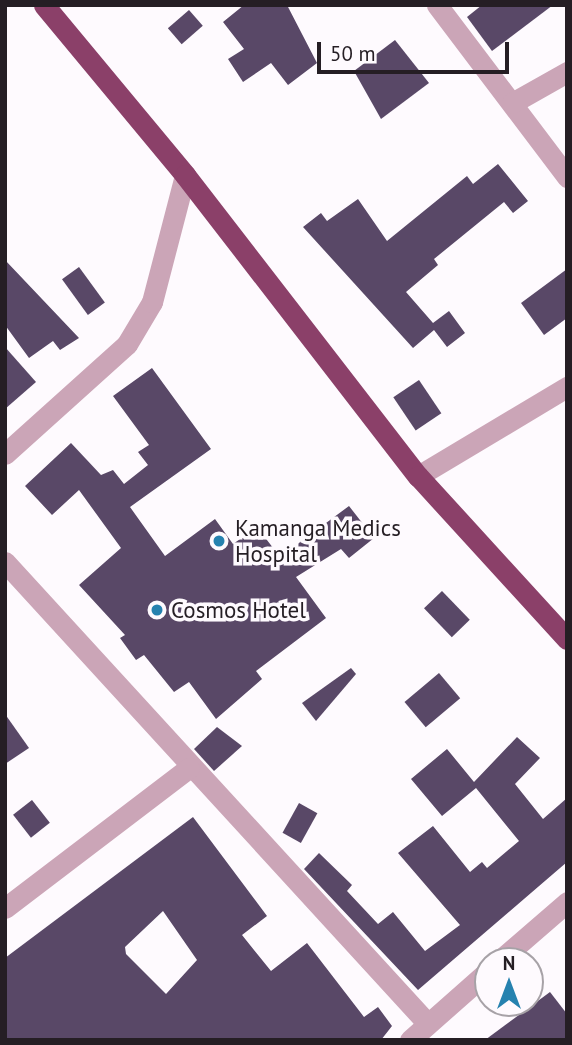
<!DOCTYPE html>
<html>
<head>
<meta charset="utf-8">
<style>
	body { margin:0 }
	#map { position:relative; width:572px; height:1045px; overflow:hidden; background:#fefafe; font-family:"PT Sans",sans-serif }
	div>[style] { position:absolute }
	.building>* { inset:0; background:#594867; transform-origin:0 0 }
	.minor>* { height:21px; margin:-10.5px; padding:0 10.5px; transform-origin:10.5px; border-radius:10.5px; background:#cba5b7 }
	.highway>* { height:21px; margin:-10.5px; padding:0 10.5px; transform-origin:10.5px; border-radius:10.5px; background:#8b4069 }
	.dots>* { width:19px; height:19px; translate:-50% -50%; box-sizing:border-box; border:4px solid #fefafe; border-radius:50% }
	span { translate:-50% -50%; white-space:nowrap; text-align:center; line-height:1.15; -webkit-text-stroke:7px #fefafe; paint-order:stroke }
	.poi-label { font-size:23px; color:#251e24 }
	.left { translate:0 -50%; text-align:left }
	.frame { position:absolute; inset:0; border:7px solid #251e24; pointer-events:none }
	.north { position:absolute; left:474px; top:947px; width:70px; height:70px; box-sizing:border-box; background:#fefafe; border:2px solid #a7a2a7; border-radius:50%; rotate:0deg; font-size:19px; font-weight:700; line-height:28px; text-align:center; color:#251e24 }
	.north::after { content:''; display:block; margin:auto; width:24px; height:32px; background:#2682af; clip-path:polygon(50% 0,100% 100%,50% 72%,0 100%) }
	.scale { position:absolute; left:317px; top:42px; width:192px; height:32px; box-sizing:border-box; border:4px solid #251e24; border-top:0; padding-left:9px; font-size:21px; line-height:24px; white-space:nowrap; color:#251e24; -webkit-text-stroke:5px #fefafe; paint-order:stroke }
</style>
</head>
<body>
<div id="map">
	<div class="building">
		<div style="clip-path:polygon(244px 5px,287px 5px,317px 63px,288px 85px,271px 63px,243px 82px,228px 59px,244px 49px,223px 22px)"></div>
		<div style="clip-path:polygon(482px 5px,553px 5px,492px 51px,467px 17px)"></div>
		<div style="left:189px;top:10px;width:21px;height:28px;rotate:49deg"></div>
		<div style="clip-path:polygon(395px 40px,429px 83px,381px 119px,354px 71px)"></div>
		<div style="clip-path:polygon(498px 164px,528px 201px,513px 213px,504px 202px,434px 259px,438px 265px,406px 292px,433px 323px,449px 311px,465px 333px,447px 347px,434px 330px,413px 348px,303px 227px,321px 213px,327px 221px,358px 199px,387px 241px,467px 176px,473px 184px)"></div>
		<div style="clip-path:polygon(5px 260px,79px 338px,60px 350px,53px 341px,29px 358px,5px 325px)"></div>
		<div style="left:79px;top:267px;width:44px;height:21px;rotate:54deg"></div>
		<div style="clip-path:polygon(567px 269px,567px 318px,544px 335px,521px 303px)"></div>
		<div style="clip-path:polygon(5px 347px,36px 382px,5px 409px)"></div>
		<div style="clip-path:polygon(152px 368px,211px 449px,130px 507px,165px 556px,215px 519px,233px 544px,257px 527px,280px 557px,349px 506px,374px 538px,349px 558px,341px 549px,296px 577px,326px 618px,256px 671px,262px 679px,216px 719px,189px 682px,174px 692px,144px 655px,136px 660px,120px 638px,125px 635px,79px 585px,121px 548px,79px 490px,52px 515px,25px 486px,71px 443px,101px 475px,113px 470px,124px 484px,148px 465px,138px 452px,149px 445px,113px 396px)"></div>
		<div style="left:419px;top:380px;width:40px;height:31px;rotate:56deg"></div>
		<div style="left:442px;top:591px;width:40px;height:25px;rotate:46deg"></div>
		<div style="clip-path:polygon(351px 668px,356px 674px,316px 721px,302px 703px)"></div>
		<div style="left:439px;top:673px;width:33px;height:45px;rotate:50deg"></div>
		<div style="clip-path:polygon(5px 714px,29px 748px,5px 764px)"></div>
		<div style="clip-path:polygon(217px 727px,242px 746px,214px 771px,194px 749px)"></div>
		<div style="clip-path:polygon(517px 737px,540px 758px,515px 784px,543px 819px,567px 798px,567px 862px,418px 990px,304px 869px,319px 853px,352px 885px,347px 891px,378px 924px,393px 912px,425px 951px,460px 925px,398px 853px,433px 826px,470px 872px,482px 862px,487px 868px,519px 841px,476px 788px,442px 816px,411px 779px,447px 749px,474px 782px)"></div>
		<div style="left:32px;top:800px;width:29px;height:24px;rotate:52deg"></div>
		<div style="left:299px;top:803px;width:21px;height:34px;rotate:29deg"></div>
		<div style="clip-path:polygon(evenodd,193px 817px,267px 916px,242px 935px,271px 971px,307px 943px,364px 1017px,378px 1007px,392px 1026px,381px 1040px,5px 1040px,5px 958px,193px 817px,163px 911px,197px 960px,166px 994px,126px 954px,125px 947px,163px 911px)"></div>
		<div style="clip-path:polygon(550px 992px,567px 1014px,567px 1040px,485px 1040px)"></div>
	</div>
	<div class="minor">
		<div style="left:437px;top:5px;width:216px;rotate:52.9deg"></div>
		<div style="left:512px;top:103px;width:63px;rotate:-29.4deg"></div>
		<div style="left:5px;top:454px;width:164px;rotate:-42deg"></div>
		<div style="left:127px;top:344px;width:49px;rotate:-59.2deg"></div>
		<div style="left:152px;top:302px;width:131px;rotate:-75.4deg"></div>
		<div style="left:418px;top:476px;width:174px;rotate:-30.9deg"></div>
		<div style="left:5px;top:562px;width:626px;rotate:47.52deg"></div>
		<div style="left:5px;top:908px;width:231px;rotate:-37.3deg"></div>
		<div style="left:499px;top:961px;width:90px;rotate:-40.9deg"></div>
		<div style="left:410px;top:1040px;width:104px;rotate:-41.5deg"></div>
	</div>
	<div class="highway">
		<div style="left:44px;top:5px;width:221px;rotate:50.3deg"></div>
		<div style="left:185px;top:175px;width:381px;rotate:52.3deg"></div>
		<div style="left:418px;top:476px;width:221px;rotate:47.6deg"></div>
	</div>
	<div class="dots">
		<div style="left:219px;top:541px;background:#2682af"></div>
		<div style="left:157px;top:610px;background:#2682af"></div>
	</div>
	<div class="poi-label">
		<span class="left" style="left:235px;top:541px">Kamanga Medics<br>Hospital</span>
		<span class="left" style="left:171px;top:610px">Cosmos Hotel</span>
	</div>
	<div class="frame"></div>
	<div class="north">N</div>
	<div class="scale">50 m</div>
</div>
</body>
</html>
